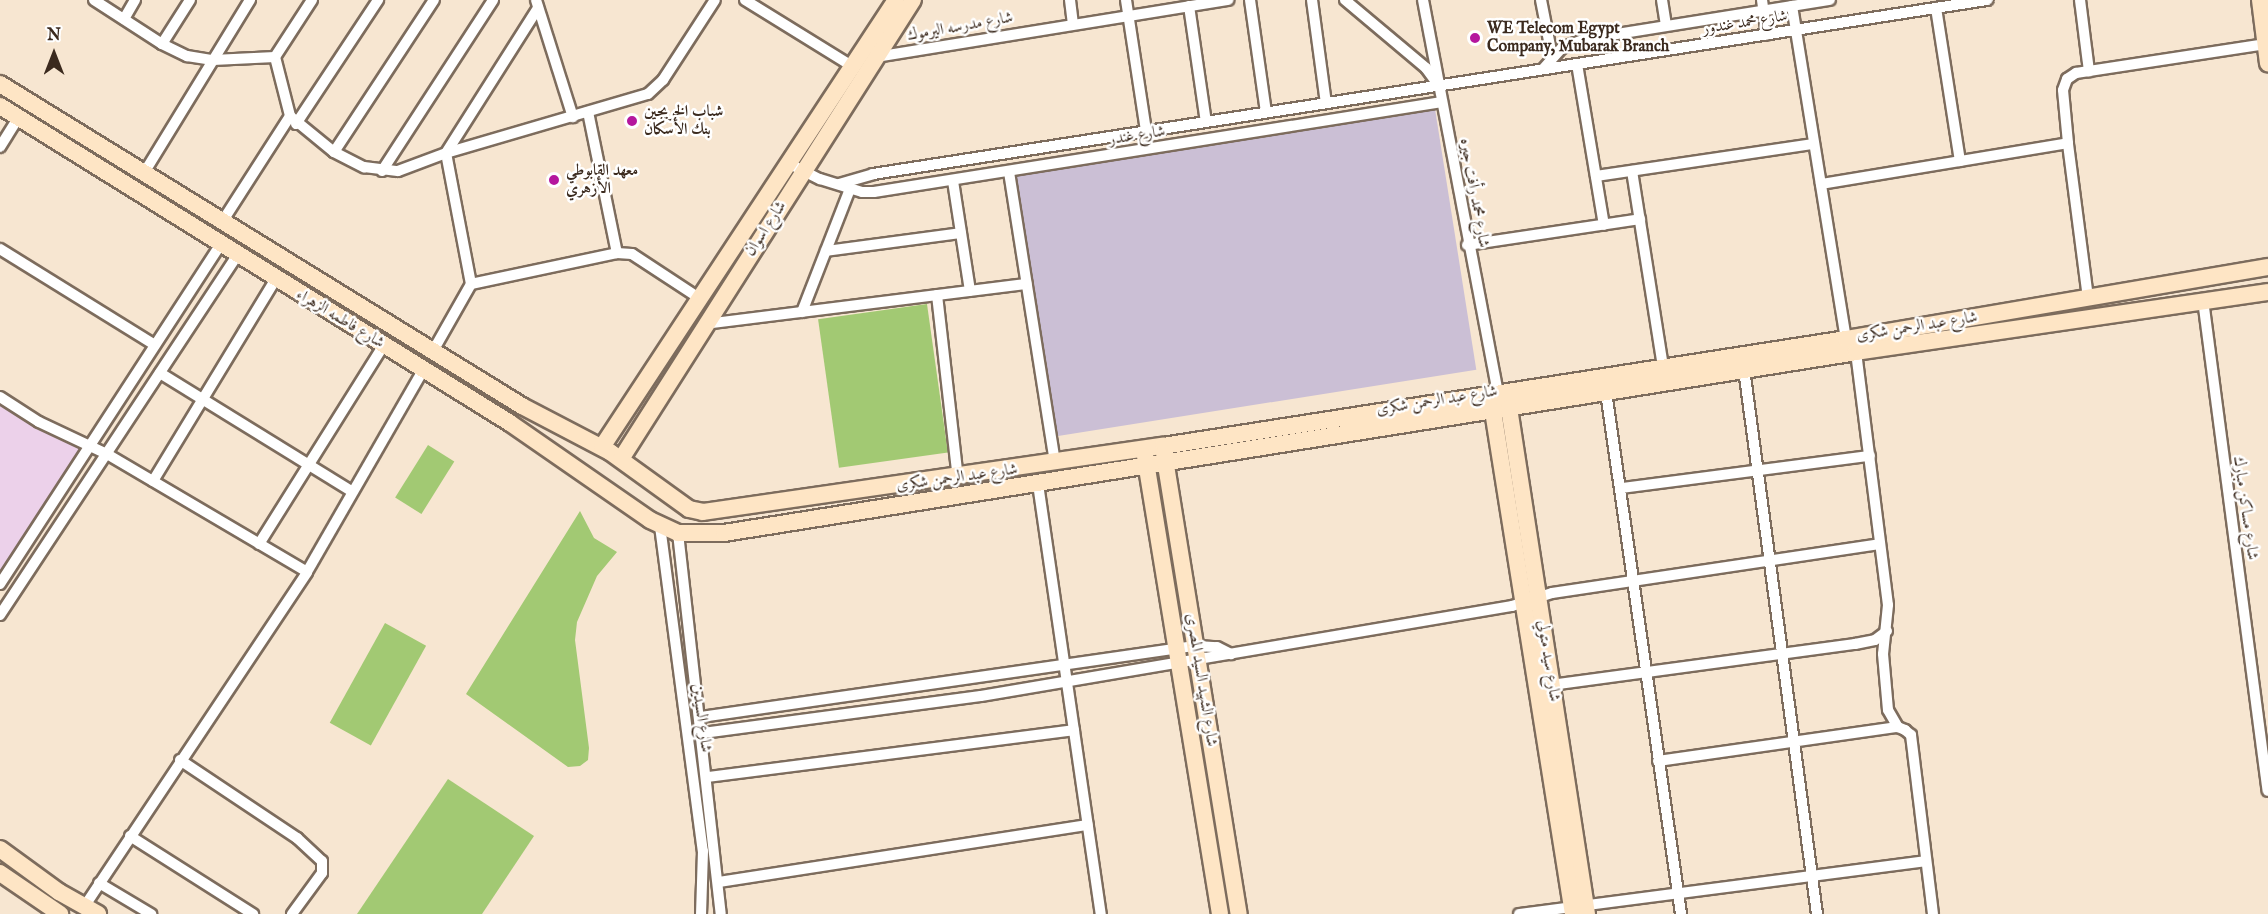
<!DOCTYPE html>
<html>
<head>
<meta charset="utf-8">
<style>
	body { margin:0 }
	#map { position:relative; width:2268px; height:914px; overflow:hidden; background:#f7e6d1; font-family:"IM FELL English",Amiri,serif }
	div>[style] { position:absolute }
	.built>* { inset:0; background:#ecd1ea }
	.industrial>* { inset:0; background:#cbbfd5; transform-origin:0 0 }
	.green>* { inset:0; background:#a2c973; transform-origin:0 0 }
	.roads { filter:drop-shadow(2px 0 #7d6c5d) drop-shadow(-2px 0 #7d6c5d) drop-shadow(0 2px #7d6c5d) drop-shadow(0 -2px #7d6c5d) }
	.street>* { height:10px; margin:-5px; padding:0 5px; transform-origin:5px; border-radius:5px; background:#fff }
	.secondary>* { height:16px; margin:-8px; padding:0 8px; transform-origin:8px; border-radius:8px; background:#fee5c5 }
	.dots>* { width:16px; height:16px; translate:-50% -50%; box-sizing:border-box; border:3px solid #fff; border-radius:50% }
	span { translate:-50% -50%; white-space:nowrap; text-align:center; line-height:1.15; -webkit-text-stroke:5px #fff; paint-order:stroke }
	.street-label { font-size:16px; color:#3b2a1e }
	.poi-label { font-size:16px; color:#3b2a1e; font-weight:700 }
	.left { translate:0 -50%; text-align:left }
	.north { position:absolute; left:24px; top:24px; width:60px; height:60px; -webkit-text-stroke:4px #fff; paint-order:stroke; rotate:0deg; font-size:16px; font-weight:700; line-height:24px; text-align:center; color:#3b2a1e }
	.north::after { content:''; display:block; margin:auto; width:21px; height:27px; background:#3b2a1e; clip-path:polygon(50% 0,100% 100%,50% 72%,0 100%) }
</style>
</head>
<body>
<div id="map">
	<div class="built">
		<div style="clip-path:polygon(0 398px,85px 452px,0 581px)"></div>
	</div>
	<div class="industrial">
		<div style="left:1435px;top:109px;width:264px;height:425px;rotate:81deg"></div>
	</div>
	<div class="green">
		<div style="left:927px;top:304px;width:150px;height:110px;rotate:82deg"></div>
		<div style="left:428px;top:445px;width:31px;height:62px;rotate:32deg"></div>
		<div style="clip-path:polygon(580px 511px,594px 538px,617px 552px,597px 576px,577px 622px,575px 640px,589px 748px,588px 760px,580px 766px,568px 767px,466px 694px)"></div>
		<div style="left:385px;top:623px;width:47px;height:114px;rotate:29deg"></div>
		<div style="clip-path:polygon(448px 779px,534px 836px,482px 914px,357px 914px)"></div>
	</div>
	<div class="roads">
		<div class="street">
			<div style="left:94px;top:0;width:81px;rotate:32.9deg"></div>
			<div style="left:162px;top:44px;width:28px;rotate:26deg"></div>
			<div style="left:187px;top:56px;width:26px;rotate:9deg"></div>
			<div style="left:213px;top:60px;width:62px;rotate:-2.8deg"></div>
			<div style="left:312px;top:0;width:68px;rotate:123deg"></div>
			<div style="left:275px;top:57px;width:61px;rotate:75.7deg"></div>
			<div style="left:290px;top:116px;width:57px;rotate:39.3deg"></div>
			<div style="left:334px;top:152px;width:34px;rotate:27deg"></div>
			<div style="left:364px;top:167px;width:34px;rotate:7deg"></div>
			<div style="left:398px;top:171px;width:51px;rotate:-20.6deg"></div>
			<div style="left:446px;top:153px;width:210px;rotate:-16.3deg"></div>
			<div style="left:648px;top:94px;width:21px;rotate:-43deg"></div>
			<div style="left:663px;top:80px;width:95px;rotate:-57deg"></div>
			<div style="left:536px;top:0;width:123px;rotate:72.5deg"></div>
			<div style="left:745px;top:0;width:126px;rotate:31.7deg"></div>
			<div style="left:1070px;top:0;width:23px;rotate:83deg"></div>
			<div style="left:1126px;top:0;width:133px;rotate:81.3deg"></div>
			<div style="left:1250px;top:0;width:113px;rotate:81.9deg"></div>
			<div style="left:1312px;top:0;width:104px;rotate:82.3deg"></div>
			<div style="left:1345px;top:0;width:106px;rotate:40deg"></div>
			<div style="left:1426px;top:68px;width:19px;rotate:54deg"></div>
			<div style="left:1423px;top:0;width:399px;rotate:79.2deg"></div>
			<div style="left:1541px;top:0;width:57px;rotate:78.9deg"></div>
			<div style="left:1662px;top:0;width:26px;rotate:81deg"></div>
			<div style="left:1762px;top:0;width:35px;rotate:82deg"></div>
			<div style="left:2080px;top:0;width:72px;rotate:82.8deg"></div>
			<div style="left:1189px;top:6px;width:117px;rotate:81.7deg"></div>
			<div style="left:1792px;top:6px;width:337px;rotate:80.8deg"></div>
			<div style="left:1936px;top:8px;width:155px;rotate:81.1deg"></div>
			<div style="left:124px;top:19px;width:22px;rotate:-60deg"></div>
			<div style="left:162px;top:44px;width:52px;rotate:-57.5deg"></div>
			<div style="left:876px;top:57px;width:357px;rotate:-9.2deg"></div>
			<div style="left:1577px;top:64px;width:163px;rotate:80.5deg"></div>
			<div style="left:1543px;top:69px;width:28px;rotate:-48deg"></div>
			<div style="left:1562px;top:48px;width:26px;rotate:-21deg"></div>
			<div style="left:1586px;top:39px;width:247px;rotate:-9.1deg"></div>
			<div style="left:588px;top:112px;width:144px;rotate:78.4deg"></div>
			<div style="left:296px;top:124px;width:149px;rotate:-56.5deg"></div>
			<div style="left:0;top:147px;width:34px;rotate:-58deg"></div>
			<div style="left:334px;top:152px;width:182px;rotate:-56.7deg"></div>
			<div style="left:788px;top:163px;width:36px;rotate:27deg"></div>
			<div style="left:820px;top:179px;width:44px;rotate:17.2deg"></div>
			<div style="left:862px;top:192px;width:12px"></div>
			<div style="left:874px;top:192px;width:575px;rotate:-9deg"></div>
			<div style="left:382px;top:171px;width:204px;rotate:-57deg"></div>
			<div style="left:1632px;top:171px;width:198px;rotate:81deg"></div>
			<div style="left:1009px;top:172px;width:295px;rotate:81deg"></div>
			<div style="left:144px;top:173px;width:203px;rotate:-58.5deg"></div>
			<div style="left:1596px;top:176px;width:220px;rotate:-8.4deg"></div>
			<div style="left:953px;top:181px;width:111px;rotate:81.2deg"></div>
			<div style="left:839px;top:184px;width:35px;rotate:-16deg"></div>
			<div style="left:873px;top:174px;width:1128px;rotate:-8.88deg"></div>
			<div style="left:1821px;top:184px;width:250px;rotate:-9.4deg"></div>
			<div style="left:222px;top:222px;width:126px;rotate:-57.3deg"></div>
			<div style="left:1467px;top:245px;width:175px;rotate:-8.5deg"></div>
			<div style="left:0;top:249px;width:182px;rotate:31.8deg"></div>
			<div style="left:826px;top:251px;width:136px;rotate:-7.6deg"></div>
			<div style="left:471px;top:284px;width:133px;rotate:-100.8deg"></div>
			<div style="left:446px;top:153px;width:172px;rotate:-57.6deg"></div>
			<div style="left:937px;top:295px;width:184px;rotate:83.5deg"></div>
			<div style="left:2088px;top:298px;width:156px;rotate:-97.4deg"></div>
			<div style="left:2068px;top:143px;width:53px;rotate:-95.4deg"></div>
			<div style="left:2063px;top:90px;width:12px;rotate:-70deg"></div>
			<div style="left:2067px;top:79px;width:11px;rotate:-34deg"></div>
			<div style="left:2076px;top:73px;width:192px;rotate:-8.7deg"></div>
			<div style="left:2203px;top:300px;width:495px;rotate:82.5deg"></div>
			<div style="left:802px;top:312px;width:132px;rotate:-68.7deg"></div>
			<div style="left:705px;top:324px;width:324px;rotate:-7.1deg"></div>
			<div style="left:433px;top:351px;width:77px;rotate:-60.4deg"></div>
			<div style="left:471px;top:284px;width:149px;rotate:-12deg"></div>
			<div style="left:617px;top:253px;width:15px;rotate:4deg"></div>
			<div style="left:632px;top:254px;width:80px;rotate:33.3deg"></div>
			<div style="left:1856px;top:352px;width:255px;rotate:82.8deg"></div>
			<div style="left:1888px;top:605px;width:49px;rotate:95.8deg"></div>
			<div style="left:1883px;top:654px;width:56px;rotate:84.9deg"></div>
			<div style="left:1888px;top:710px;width:20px;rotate:60deg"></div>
			<div style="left:1744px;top:369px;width:550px;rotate:82.37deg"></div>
			<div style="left:160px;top:373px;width:225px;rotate:31.7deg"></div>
			<div style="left:1606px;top:392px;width:527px;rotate:81.82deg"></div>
			<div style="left:0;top:397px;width:46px;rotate:32.7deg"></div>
			<div style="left:39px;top:422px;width:75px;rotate:25.2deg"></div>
			<div style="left:107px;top:454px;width:232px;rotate:30.5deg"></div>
			<div style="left:153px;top:481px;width:235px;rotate:-58.7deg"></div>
			<div style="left:1038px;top:484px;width:435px;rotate:81.7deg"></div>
			<div style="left:1622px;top:488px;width:250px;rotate:-7.4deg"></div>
			<div style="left:660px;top:526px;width:328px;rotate:82.5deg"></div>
			<div style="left:703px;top:851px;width:63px;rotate:91.8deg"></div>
			<div style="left:678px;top:533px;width:383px;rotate:83.6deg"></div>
			<div style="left:259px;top:544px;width:235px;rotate:-57.9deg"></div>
			<div style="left:0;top:584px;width:404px;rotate:-57deg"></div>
			<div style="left:0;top:615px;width:431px;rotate:-56.6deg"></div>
			<div style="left:1551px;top:685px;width:307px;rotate:-7.7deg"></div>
			<div style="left:1855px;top:644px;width:20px;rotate:-11deg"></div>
			<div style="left:1875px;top:640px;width:15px;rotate:-37deg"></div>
			<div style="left:701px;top:717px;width:499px;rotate:-8.2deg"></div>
			<div style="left:1195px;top:646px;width:22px;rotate:3deg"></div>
			<div style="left:1217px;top:647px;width:16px;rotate:27deg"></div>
			<div style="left:703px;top:733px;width:280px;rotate:-7.6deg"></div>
			<div style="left:981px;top:696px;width:539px;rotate:-9.62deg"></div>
			<div style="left:1512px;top:606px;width:42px;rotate:-18deg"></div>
			<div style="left:1552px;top:593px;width:331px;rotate:-8.5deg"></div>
			<div style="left:180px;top:760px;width:141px;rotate:33.7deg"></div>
			<div style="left:297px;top:838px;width:34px;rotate:43deg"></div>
			<div style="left:322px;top:861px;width:12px;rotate:90deg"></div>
			<div style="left:322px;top:873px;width:51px;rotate:126.2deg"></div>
			<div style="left:1658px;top:761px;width:242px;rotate:-8.1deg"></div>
			<div style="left:1898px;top:727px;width:8px;rotate:23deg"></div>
			<div style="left:1905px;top:730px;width:8px;rotate:40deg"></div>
			<div style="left:1911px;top:735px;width:180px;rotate:83deg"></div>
			<div style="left:708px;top:777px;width:369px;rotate:-7.3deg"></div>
			<div style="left:130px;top:836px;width:146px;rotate:32.4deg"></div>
			<div style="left:719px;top:882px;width:373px;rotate:-8.8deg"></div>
			<div style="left:99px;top:883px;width:61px;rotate:30.8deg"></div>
			<div style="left:84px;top:907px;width:402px;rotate:-56.3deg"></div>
			<div style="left:307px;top:572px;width:233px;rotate:-60.1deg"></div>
			<div style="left:1519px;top:914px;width:410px;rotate:-7.4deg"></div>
		</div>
		<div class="secondary">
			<div style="left:2260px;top:0;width:64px;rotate:82.8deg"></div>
			<div style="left:0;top:84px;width:613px;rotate:31.67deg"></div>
			<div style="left:522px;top:406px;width:99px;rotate:27.6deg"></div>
			<div style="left:610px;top:452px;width:97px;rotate:35.8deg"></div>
			<div style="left:689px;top:509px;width:14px;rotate:12deg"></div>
			<div style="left:703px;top:512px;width:465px;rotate:-8.2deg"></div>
			<div style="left:1163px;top:446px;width:691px;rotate:-8.9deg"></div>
			<div style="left:1846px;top:339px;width:428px;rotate:-9.7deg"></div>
			<div style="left:0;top:106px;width:600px;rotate:31.86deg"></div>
			<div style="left:510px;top:423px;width:170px;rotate:34.7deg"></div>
			<div style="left:650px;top:520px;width:31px;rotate:25deg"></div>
			<div style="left:678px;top:533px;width:46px"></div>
			<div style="left:724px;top:533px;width:1146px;rotate:-9.08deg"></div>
			<div style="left:1856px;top:352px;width:416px;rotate:-8.3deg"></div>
			<div style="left:1509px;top:408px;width:512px;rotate:81.24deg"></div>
			<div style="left:1493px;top:411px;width:509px;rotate:80.96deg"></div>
			<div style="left:602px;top:447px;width:535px;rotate:-56.67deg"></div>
			<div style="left:1164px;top:453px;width:467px;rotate:80.8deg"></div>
			<div style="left:1145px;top:456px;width:464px;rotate:80.7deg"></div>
			<div style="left:621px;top:459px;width:544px;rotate:-57.54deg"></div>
			<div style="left:0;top:849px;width:73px;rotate:36.1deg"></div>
			<div style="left:59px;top:892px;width:45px;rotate:29.4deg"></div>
			<div style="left:0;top:873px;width:73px;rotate:34.3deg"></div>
		</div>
	</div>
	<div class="dots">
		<div style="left:1475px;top:38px;background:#b5179e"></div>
		<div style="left:632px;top:121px;background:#b5179e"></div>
		<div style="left:554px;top:180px;background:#b5179e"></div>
	</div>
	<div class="street-label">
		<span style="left:1745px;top:23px;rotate:-9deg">شارع محمد غندور</span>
		<span style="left:960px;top:27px;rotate:-10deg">شارع مدرسه اليرموك</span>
		<span style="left:1137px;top:136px;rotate:-9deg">شارع غندر</span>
		<span style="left:1474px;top:193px;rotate:80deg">شارع محمد رأفت جيره</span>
		<span style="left:766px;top:229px;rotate:-57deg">شارع اسوان</span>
		<span style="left:340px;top:319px;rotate:31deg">شارع فاطمه الزهراء</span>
		<span style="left:1917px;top:327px;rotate:-9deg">شارع عبد الرحمن شكرى</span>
		<span style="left:1437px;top:401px;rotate:-9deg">شارع عبد الرحمن شكرى</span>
		<span style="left:957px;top:478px;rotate:-8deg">شارع عبد الرحمن شكرى</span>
		<span style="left:2245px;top:508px;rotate:82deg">شارع مساكن مبارك</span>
		<span style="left:1548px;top:661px;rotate:81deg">شارع سيد متولي</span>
		<span style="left:1201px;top:680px;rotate:81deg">شارع الشهيد السيد المصرى</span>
		<span style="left:701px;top:718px;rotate:82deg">شارع السيدين</span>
	</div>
	<div class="poi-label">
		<span class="left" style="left:1487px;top:38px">WE Telecom Egypt<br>Company, Mubarak Branch</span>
		<span class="left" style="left:644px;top:121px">شباب الخريجين<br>بنك الأسكان</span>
		<span class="left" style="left:566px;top:180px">معهد القابوطي<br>الأزهري</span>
	</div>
	<div class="north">N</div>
</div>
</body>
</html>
